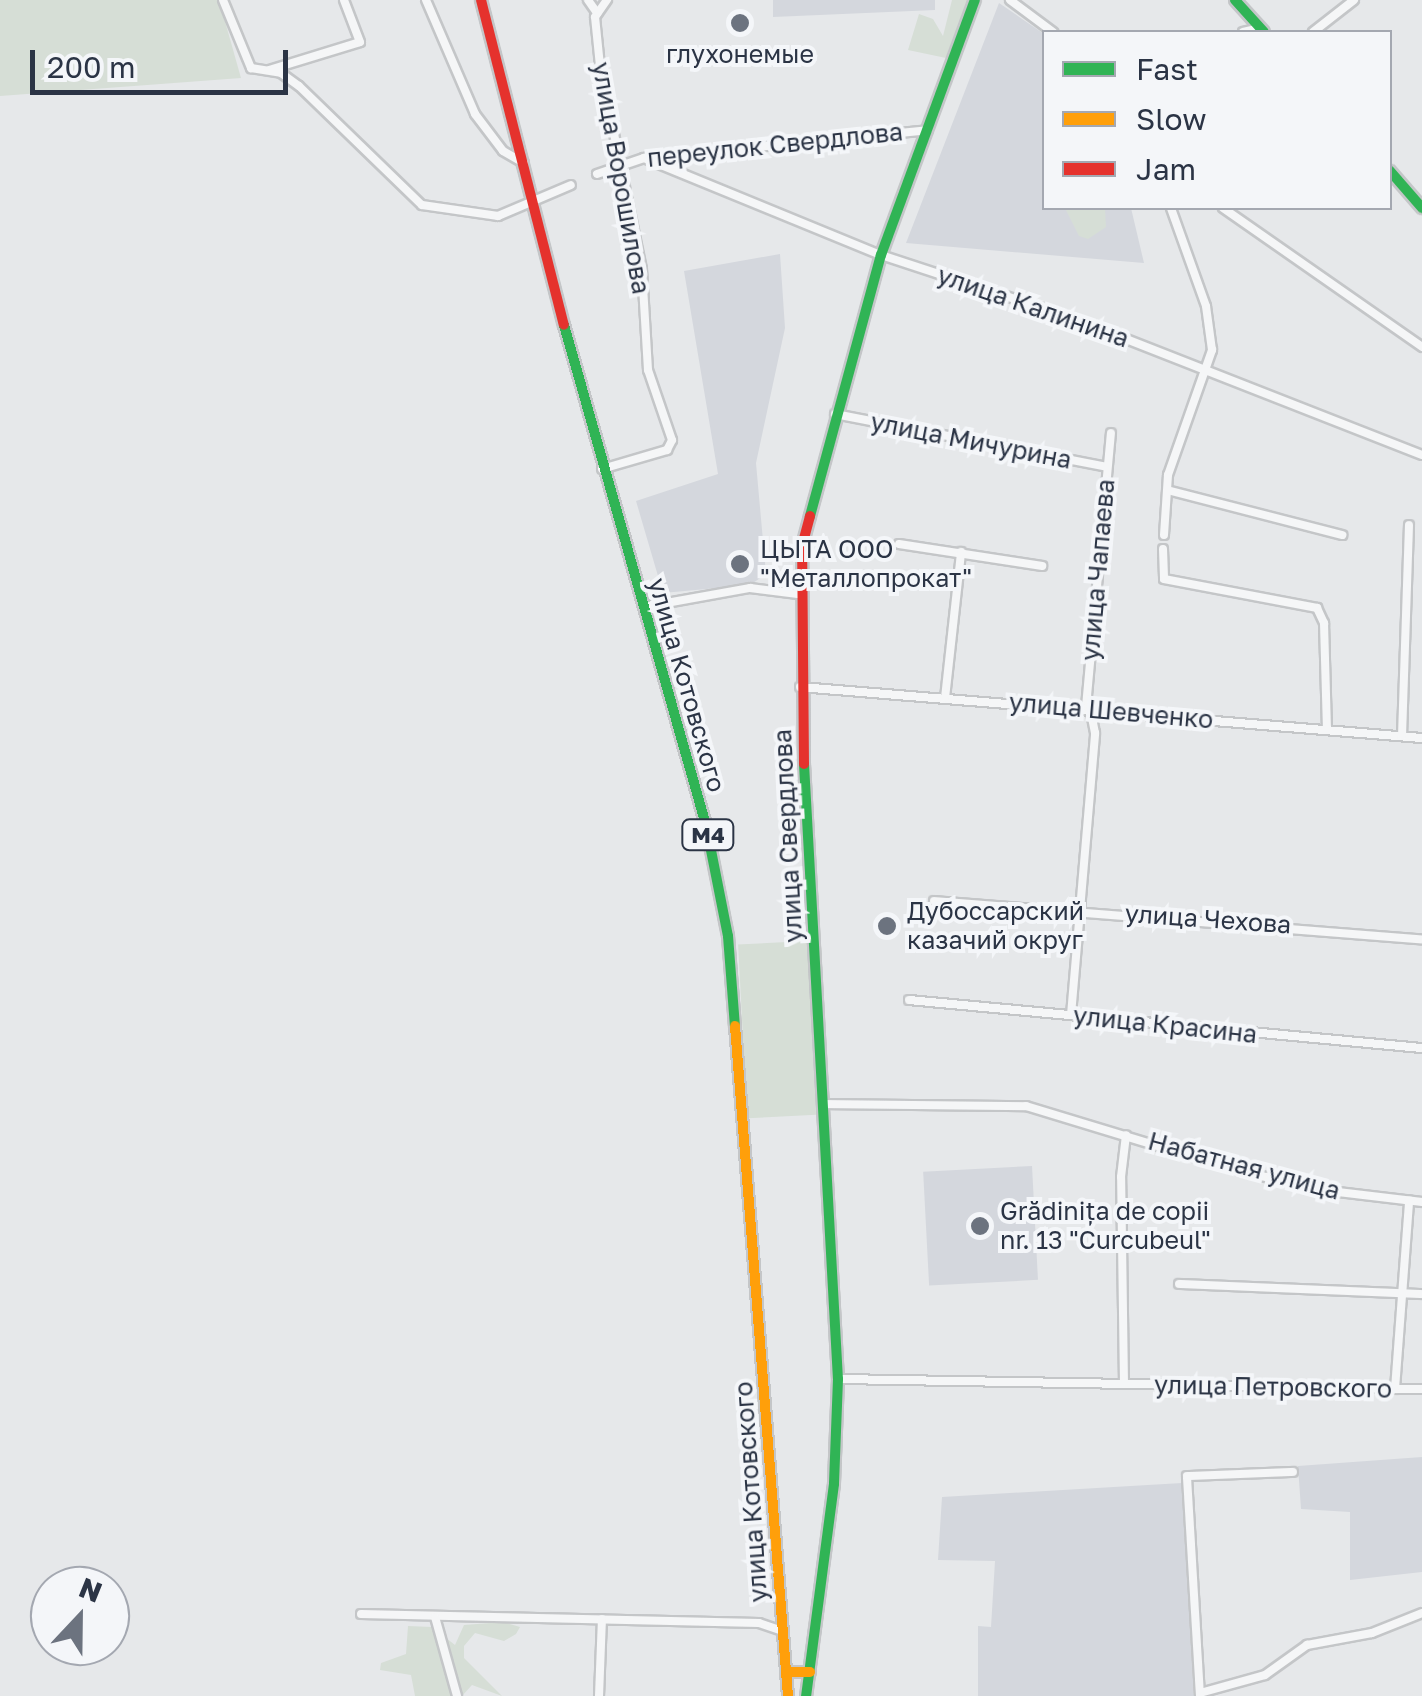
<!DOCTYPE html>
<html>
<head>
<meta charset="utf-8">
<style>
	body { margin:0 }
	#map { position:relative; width:1422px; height:1696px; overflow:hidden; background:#e6e8ea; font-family:"Golos Text",sans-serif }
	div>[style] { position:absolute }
	.built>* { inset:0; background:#d4d7dd; transform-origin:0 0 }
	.green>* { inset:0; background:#d6ded6; transform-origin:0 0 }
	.roads { filter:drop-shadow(2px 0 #c4c6c8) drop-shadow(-2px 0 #c4c6c8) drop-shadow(0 2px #c4c6c8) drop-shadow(0 -2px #c4c6c8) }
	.street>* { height:8px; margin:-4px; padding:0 4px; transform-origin:4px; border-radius:4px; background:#f5f6f7 }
	.fast>* { height:10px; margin:-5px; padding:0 5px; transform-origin:5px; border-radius:5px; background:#30b455 }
	.slow>* { height:10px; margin:-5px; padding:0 5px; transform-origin:5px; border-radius:5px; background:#ff9f0a }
	.jam>* { height:10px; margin:-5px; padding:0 5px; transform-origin:5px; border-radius:5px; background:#e5322d }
	.dots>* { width:28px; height:28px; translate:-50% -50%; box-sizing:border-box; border:5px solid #f4f6f9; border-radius:50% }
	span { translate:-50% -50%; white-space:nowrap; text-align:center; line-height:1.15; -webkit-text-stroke:8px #f4f6f9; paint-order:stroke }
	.shield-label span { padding:2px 8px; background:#f4f6f9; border:2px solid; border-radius:8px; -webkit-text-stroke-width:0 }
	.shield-label { font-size:22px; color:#2b3445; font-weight:700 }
	.poi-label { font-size:25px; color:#2b3445 }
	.left { translate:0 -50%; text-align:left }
	.street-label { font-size:25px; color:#2b3445 }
	.legend { position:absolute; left:1042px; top:30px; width:350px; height:180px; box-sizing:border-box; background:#f4f6f9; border:2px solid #a4a8b1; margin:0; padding:12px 18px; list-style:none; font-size:30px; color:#2b3445 }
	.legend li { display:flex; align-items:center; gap:20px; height:50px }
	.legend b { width:50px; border:2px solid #a4a8b1 }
	.north { position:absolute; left:30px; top:1566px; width:100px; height:100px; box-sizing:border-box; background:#f4f6f9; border:2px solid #a4a8b1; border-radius:50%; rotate:22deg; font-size:28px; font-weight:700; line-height:40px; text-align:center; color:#2b3445 }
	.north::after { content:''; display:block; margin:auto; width:35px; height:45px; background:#6c737f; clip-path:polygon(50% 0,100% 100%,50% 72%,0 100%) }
	.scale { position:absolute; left:30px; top:50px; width:258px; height:45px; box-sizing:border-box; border:5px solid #2b3445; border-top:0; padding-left:12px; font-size:30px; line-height:35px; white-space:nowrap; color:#2b3445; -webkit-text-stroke:8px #f4f6f9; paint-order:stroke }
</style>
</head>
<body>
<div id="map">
	<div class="built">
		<div style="clip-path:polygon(773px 0,935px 0,935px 10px,773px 17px)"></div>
		<div style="clip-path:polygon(999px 3px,1044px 34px,1044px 208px,1131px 208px,1144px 263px,906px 243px)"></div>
		<div style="clip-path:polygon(780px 254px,785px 328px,756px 463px,766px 574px,750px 585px,663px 593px,636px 501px,718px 474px,684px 271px)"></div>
		<div style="left:1032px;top:1166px;width:114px;height:109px;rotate:87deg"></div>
		<div style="clip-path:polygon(1422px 1457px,1422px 1572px,1350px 1580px,1350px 1512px,1301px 1509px,1298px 1466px)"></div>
		<div style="clip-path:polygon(1182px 1483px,1194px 1696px,978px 1696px,978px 1626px,991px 1627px,995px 1561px,938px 1560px,942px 1497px)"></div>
	</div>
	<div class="green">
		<div style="clip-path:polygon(0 0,219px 0,241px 78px,0 96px)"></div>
		<div style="clip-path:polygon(952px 0,970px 0,946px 58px,908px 50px,919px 14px,933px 19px,943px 36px)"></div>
		<div style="clip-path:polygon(1065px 208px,1105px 208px,1106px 227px,1088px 239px,1079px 236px)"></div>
		<div style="left:807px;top:941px;width:174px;height:69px;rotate:87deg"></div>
		<div style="clip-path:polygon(503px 1622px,520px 1627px,516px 1634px,504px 1641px,475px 1633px,464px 1646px,464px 1658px,502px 1696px,472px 1685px,462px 1696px,415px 1696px,411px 1675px,380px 1670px,381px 1663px,406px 1654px,408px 1626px,432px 1627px,455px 1645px,464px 1625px)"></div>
	</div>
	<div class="roads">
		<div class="street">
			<div style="left:223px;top:0;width:74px;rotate:67.6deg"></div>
			<div style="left:251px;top:68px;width:30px;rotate:9deg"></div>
			<div style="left:281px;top:73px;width:22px;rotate:36deg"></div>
			<div style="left:299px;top:86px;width:171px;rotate:44.1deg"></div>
			<div style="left:422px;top:205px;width:77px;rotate:8.2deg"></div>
			<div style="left:498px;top:216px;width:79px;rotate:-23deg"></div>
			<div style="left:426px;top:0;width:124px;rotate:66.7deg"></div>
			<div style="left:475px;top:114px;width:46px;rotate:52.9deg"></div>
			<div style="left:503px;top:151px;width:24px;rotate:30deg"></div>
			<div style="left:588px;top:0;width:16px;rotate:55deg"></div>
			<div style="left:1010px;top:0;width:54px;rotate:36.7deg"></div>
			<div style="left:1243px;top:32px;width:17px;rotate:-13deg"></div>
			<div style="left:1313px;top:32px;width:52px;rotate:-38deg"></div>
			<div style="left:269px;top:70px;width:95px;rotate:-17.1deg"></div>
			<div style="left:360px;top:42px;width:45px;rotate:-110.9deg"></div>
			<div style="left:644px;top:158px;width:256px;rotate:22.3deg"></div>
			<div style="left:881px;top:255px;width:199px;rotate:18.2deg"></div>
			<div style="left:1070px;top:317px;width:378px;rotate:21.4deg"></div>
			<div style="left:597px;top:174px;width:50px;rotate:-18.8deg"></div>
			<div style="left:644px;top:158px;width:285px;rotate:-5.6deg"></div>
			<div style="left:1223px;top:208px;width:243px;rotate:34.9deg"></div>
			<div style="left:835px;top:414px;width:277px;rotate:11deg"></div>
			<div style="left:602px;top:469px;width:68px;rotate:-16.3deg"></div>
			<div style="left:667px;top:450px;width:11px;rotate:-63deg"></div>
			<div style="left:672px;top:440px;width:74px;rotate:-108.9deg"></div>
			<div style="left:648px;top:370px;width:101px;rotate:-93.4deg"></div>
			<div style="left:642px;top:269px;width:207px;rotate:-101.7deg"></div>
			<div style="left:600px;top:66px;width:49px;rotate:-95.8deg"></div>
			<div style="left:595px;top:17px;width:21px;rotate:-55deg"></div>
			<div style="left:1171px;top:491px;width:177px;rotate:14.4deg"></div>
			<div style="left:1164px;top:535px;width:60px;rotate:-86.2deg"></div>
			<div style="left:1168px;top:475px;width:133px;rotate:-70.6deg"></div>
			<div style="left:1212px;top:350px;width:44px;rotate:-97.8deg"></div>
			<div style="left:1206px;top:306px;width:104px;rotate:-109.7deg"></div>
			<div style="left:899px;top:544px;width:145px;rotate:8.7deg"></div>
			<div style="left:1163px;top:549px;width:30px;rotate:88deg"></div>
			<div style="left:1164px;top:579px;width:156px;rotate:10.7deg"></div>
			<div style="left:1317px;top:608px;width:17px;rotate:65deg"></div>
			<div style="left:1324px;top:623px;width:107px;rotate:88.4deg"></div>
			<div style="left:644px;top:607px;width:108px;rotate:-10.2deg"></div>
			<div style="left:750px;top:588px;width:48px;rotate:7.1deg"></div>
			<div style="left:800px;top:687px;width:624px;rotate:4.69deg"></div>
			<div style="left:945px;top:698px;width:147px;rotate:-83.7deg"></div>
			<div style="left:1086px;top:707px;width:275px;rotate:-84.8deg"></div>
			<div style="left:1402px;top:736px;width:211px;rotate:-88.1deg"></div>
			<div style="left:934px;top:901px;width:489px;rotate:4.5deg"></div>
			<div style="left:909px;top:1000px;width:515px;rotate:5.35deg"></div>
			<div style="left:1071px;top:1015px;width:283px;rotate:-85.1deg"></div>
			<div style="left:1095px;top:733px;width:25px;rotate:-101deg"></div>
			<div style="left:823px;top:1104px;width:203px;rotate:0.6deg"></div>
			<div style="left:1026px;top:1106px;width:224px;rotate:16.9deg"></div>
			<div style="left:1240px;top:1171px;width:83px;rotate:13.2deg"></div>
			<div style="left:1321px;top:1190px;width:102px;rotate:6.8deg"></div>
			<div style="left:1179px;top:1284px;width:243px;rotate:2.4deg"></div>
			<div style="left:838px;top:1379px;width:584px;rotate:0.98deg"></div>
			<div style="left:1124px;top:1384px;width:207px;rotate:-90.8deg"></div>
			<div style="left:1121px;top:1177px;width:42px;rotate:-83.2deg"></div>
			<div style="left:1395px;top:1389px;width:189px;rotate:-85.7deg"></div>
			<div style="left:361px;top:1614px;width:398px;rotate:1.3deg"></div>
			<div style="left:759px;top:1623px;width:21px;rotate:19deg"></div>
			<div style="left:435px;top:1617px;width:82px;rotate:74.4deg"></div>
			<div style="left:1200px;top:1693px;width:67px;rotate:-15.5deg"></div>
			<div style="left:1265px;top:1675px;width:52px;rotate:-35.5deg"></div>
			<div style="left:1307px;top:1645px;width:66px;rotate:-10.5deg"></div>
			<div style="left:1372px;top:1633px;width:54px;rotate:-21.8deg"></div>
			<div style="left:599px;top:1696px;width:77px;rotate:-87.8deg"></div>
			<div style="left:1200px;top:1696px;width:220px;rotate:-93.4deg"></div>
			<div style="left:1187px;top:1476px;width:106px;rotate:-2.2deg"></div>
		</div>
		<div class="fast">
			<div style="left:1235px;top:0;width:43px;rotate:47.8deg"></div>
			<div style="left:1390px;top:171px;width:49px;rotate:49.1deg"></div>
			<div style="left:564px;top:325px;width:520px;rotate:74.15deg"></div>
			<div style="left:706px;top:825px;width:113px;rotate:78.8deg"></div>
			<div style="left:728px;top:936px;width:90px;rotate:85.6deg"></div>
			<div style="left:810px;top:516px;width:270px;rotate:-74.8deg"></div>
			<div style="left:881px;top:255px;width:272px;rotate:-69.8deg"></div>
			<div style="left:804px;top:764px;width:616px;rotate:86.84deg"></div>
			<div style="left:838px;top:1379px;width:105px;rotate:92.2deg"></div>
			<div style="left:834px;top:1484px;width:214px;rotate:97.5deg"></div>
		</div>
		<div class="slow">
			<div style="left:735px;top:1026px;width:672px;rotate:85.48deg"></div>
			<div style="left:786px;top:1672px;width:24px"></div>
		</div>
		<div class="jam">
			<div style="left:481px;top:0;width:335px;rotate:75.7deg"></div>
			<div style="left:804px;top:764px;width:218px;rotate:-90.5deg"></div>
			<div style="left:802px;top:546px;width:31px;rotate:-75deg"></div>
		</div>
	</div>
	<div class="dots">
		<div style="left:740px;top:23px;background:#6c737f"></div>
		<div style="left:740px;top:564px;background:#6c737f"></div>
		<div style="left:887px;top:926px;background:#6c737f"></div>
		<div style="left:980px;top:1226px;background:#6c737f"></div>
	</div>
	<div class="shield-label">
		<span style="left:708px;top:835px">M4</span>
	</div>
	<div class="poi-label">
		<span style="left:740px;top:54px">глухонемые</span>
		<span class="left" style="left:760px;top:564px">ЦЫТА ООО<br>"Металлопрокат"</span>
		<span class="left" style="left:907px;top:926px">Дубоссарский<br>казачий округ</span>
		<span class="left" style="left:1000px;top:1226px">Grădinița de copii<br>nr. 13 "Curcubeul"</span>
	</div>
	<div class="street-label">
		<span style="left:775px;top:145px;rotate:-6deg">переулок Свердлова</span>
		<span style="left:621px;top:178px;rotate:80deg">улица Ворошилова</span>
		<span style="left:1033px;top:307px;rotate:19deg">улица Калинина</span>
		<span style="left:971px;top:441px;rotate:11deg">улица Мичурина</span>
		<span style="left:1098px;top:570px;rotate:-85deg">улица Чапаева</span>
		<span style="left:687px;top:685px;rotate:74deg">улица Котовского</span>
		<span style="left:1111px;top:711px;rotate:5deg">улица Шевченко</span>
		<span style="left:788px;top:836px;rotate:-93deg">улица Свердлова</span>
		<span style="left:1208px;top:919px;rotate:4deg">улица Чехова</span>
		<span style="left:1165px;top:1025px;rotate:6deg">улица Красина</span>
		<span style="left:1244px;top:1166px;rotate:15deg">Набатная улица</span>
		<span style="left:1273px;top:1387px;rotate:1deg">улица Петровского</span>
		<span style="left:751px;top:1492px;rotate:-94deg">улица Котовского</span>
	</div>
	<ul class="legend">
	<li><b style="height:12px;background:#30b455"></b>Fast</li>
	<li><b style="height:12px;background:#ff9f0a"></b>Slow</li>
	<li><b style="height:12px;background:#e5322d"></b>Jam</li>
	</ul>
	<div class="north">N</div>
	<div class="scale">200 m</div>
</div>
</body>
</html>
